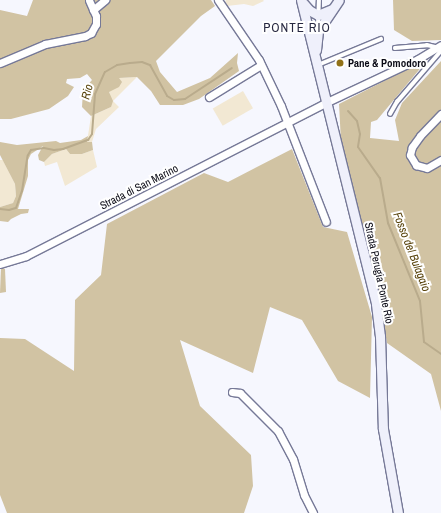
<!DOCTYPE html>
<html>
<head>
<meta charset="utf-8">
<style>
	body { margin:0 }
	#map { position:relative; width:441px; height:513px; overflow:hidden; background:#f6f7fe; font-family:"Archivo Narrow",sans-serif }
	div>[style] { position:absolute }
	.green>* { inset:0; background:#f2e8d3; transform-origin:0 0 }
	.forest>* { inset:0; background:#d1c3a3 }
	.stream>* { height:2px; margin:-1px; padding:0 1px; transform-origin:1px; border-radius:1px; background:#b9ab8c }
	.roads { filter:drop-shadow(1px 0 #767997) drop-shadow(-1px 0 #767997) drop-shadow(0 1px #767997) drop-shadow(0 -1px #767997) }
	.lane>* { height:3.5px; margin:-1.75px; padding:0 1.75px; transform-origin:1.75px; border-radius:1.75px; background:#fff }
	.street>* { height:7px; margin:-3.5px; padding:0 3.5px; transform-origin:3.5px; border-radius:3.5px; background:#fff }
	.secondary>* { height:9px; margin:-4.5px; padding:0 4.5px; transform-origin:4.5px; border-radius:4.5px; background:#eff0fb }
	.dots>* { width:11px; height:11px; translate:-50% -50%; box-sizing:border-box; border:2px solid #fff; border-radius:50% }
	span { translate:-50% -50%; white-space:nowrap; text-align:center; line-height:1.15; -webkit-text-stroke:4px #fff; paint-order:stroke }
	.poi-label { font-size:11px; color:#0a0a15; font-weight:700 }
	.left { translate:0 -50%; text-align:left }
	.street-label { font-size:11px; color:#0a0a15 }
	.water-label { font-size:12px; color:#58430b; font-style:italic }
	.quarter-label { font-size:13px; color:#262740; letter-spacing:1px }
</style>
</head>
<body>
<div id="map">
	<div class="green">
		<div style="clip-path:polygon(226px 0,263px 0,264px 1px,253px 6px,244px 4px,227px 6px,225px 2px)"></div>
		<div style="clip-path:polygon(137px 77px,113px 101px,119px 107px,96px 129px,92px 142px,87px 142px,91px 116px,111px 107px,109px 91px,118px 78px)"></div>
		<div style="left:243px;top:91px;width:20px;height:35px;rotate:60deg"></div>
		<div style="clip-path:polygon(66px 149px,70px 154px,82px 154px,93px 150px,97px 167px,65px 186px,57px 162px,45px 166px,44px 162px,52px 154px)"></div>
		<div style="clip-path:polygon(0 160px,3px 160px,15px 184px,16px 196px,13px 203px,0 207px)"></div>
	</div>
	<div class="forest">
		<div style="clip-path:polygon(33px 0,211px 0,215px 6px,201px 16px,156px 61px,160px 72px,177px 92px,210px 78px,238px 53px,237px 63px,239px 71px,199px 99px,183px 105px,160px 105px,151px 91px,137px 77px,119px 78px,122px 82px,119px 87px,109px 92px,113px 101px,111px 107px,91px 116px,82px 107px,83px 90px,92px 80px,87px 74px,80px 78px,67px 79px,66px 83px,74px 87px,68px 96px,49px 109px,11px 119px,0 119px,0 10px,27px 16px)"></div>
		<div style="clip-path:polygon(393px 0,441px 0,441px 40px,412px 41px,394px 30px)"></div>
		<div style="clip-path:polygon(429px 58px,377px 120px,371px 122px,370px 138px,399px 141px,395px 120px,402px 103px,441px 61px,441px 411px,431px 374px,387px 343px,377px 287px,341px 142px,339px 104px)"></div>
		<div style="clip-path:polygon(88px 136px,87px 142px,92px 142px,93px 150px,82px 154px,70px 154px,66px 149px,52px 154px,44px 162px,39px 160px,38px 155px,43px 146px,31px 154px,28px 160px,28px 176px,18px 209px,29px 209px,28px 213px,21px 214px,11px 219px,8px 222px,0 221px,0 207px,13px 203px,16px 196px,15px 184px,0 155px,0 142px,17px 145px,56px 141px,60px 143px,81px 140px)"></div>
		<div style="clip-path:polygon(292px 149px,323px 227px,347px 232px,372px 317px,370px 398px,338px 381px,302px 320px,270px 307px,253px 373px,180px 340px,200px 406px,251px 455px,253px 486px,244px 513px,7px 513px,0 495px,0 338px,25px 339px,74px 371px,75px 300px,101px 275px,107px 224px,204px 173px,228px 182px)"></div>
		<div style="clip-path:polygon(1px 267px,5px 269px,6px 292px,0 293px)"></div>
	</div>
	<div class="stream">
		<div style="left:348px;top:111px;width:13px;rotate:48deg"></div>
		<div style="left:357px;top:121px;width:13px;rotate:77deg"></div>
		<div style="left:360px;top:134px;width:13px;rotate:99deg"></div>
		<div style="left:358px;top:147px;width:38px;rotate:55deg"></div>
		<div style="left:380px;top:178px;width:46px;rotate:79.9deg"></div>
		<div style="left:388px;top:223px;width:84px;rotate:67.7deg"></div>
		<div style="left:420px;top:301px;width:41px;rotate:84.4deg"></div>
		<div style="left:424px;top:342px;width:21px;rotate:35deg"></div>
		<div style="left:0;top:209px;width:9px;rotate:6deg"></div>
		<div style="left:9px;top:210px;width:7px;rotate:-16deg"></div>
		<div style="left:16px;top:208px;width:18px;rotate:-71deg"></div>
		<div style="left:22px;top:191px;width:36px;rotate:-81deg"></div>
		<div style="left:28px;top:155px;width:6px;rotate:-59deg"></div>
		<div style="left:31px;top:150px;width:13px;rotate:-9deg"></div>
		<div style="left:44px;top:148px;width:10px;rotate:11deg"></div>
		<div style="left:54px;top:150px;width:9px;rotate:-6deg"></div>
		<div style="left:63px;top:149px;width:27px;rotate:-20deg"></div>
		<div style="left:88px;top:140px;width:7px;rotate:-56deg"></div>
		<div style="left:92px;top:134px;width:40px;rotate:-85.7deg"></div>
		<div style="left:95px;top:94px;width:24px;rotate:-66deg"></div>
		<div style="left:105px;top:72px;width:14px;rotate:-30deg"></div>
		<div style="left:117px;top:65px;width:13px;rotate:-9deg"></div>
		<div style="left:130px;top:63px;width:12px;rotate:-5deg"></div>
		<div style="left:142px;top:62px;width:9px;rotate:21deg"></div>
		<div style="left:150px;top:65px;width:35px;rotate:61deg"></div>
		<div style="left:167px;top:96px;width:8px;rotate:30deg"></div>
		<div style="left:174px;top:100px;width:11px;rotate:-5deg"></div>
		<div style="left:185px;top:99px;width:56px;rotate:-33.4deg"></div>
	</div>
	<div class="roads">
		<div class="lane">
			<div style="left:318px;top:26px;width:26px;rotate:-88deg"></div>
			<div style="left:395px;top:48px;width:32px;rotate:-5deg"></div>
			<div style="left:427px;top:45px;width:9px;rotate:13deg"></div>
			<div style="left:318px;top:65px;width:68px;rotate:-22.4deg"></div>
			<div style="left:390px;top:114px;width:14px;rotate:-60deg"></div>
			<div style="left:397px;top:102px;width:67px;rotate:-49.2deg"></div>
		</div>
		<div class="street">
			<div style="left:218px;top:0;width:73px;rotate:55.7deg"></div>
			<div style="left:259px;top:60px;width:51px;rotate:64.4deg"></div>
			<div style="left:281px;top:106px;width:124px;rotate:68.8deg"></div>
			<div style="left:93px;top:10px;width:16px;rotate:-40deg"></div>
			<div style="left:0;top:63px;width:49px;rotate:-22.9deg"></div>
			<div style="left:45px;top:44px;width:41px;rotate:-11.3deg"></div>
			<div style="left:85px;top:36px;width:7px;rotate:-27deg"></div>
			<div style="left:91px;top:33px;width:10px;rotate:-61deg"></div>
			<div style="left:96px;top:24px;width:8px;rotate:-90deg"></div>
			<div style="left:96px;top:16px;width:17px;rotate:-114deg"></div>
			<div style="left:209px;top:97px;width:61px;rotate:-31.6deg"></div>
			<div style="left:441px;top:114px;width:30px;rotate:134deg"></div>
			<div style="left:420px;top:136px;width:14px;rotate:126deg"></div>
			<div style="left:412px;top:147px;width:8px;rotate:104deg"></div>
			<div style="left:410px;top:155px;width:12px;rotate:59deg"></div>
			<div style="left:416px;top:165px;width:11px;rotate:15deg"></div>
			<div style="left:427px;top:168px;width:16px;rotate:-30deg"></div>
			<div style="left:0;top:264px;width:27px;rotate:-17deg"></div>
			<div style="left:26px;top:256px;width:338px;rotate:-27.1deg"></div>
			<div style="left:327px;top:102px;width:101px;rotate:-25.3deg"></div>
			<div style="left:418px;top:59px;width:27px;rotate:-31deg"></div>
			<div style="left:232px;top:392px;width:8px;rotate:7deg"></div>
			<div style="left:240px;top:393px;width:54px;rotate:45deg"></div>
			<div style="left:278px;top:431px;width:32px;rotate:62deg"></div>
			<div style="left:293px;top:459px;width:38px;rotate:73deg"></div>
			<div style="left:304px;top:495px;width:20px;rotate:63deg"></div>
		</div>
		<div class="secondary">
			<div style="left:301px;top:0;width:313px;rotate:76.1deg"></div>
			<div style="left:376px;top:304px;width:32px;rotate:83deg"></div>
			<div style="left:380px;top:336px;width:93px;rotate:88.2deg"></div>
			<div style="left:383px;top:429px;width:85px;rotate:79.9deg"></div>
			<div style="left:303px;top:3px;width:9px;rotate:49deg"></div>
			<div style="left:309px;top:10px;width:10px;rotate:29deg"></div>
			<div style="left:318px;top:15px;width:15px;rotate:-23deg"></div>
			<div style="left:316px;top:50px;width:19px;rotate:-84deg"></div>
			<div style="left:318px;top:31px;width:37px;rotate:-56deg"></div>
		</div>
	</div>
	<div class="dots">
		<div style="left:340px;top:63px;background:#927218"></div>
	</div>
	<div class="poi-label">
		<span class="left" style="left:348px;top:63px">Pane &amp; Pomodoro</span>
	</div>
	<div class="street-label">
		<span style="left:139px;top:187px;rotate:-27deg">Strada di San Marino</span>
		<span style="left:379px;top:273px;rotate:78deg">Strada Perugia Ponte Rio</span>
	</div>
	<div class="water-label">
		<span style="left:88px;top:92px;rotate:-75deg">Rio</span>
		<span style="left:411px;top:252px;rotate:69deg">Fosso del Bulagaio</span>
	</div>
	<div class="quarter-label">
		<span style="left:297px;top:28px">PONTE RIO</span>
	</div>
</div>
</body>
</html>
